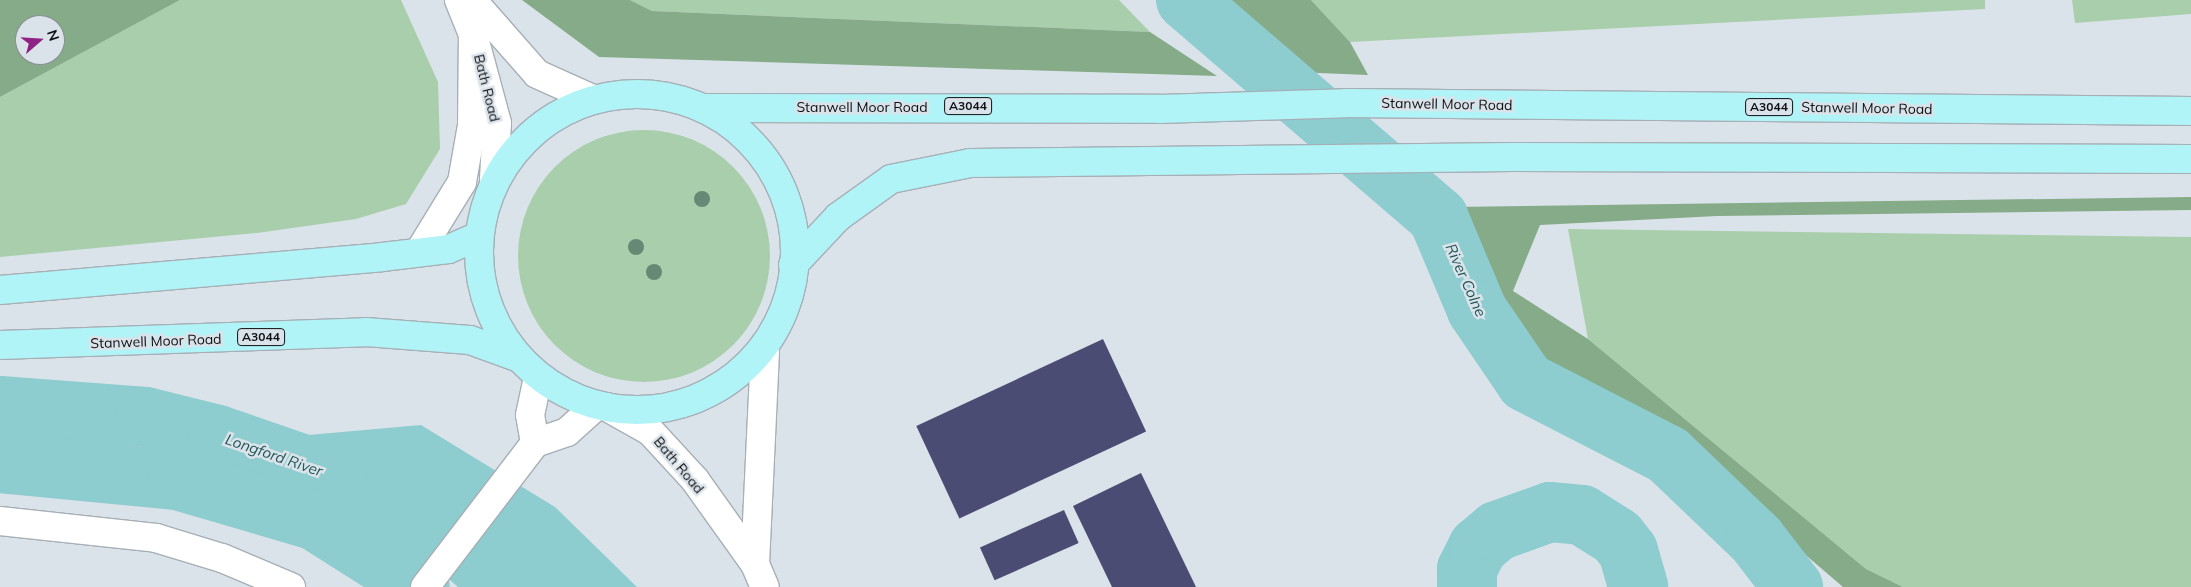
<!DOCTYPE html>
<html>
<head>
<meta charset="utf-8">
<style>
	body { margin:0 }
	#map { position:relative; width:2191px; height:587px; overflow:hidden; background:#dbe3ea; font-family:Mulish,sans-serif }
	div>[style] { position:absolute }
	.green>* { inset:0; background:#a9ceab }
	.round { border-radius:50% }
	.forest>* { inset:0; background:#86ab88 }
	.water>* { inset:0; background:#8dcccf }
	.river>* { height:60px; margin:-30px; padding:0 30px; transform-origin:30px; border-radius:30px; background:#8dcccf }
	.building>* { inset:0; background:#4b4c73; transform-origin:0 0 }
	.roads { filter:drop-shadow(1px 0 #a7afb6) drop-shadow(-1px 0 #a7afb6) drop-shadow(0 1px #a7afb6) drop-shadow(0 -1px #a7afb6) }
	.minor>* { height:28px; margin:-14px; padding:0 14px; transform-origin:14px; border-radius:14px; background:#fff }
	.major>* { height:28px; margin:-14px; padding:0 14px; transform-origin:14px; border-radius:14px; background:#b1f4f8 }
	.major>.ring { margin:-14px; padding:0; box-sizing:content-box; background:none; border:28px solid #b1f4f8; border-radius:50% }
	.trees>* { width:16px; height:16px; margin:-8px; border-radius:50%; background:#658974 }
	span { translate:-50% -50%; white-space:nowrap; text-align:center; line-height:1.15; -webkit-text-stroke:5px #dbe3ea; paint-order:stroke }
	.shield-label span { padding:1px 4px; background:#dbe3ea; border:1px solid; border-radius:4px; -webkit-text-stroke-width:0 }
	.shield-label { font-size:12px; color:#0e1013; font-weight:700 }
	.street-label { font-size:14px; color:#0e1013 }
	.water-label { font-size:15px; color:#1f5557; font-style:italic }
	.north { position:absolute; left:15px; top:15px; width:50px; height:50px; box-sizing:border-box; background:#dbe3ea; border:1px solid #898f94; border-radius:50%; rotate:71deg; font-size:14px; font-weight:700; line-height:20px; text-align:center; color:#0e1013 }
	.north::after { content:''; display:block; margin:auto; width:18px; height:22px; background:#902285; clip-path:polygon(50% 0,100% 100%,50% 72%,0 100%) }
</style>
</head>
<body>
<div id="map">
	<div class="green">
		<div style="clip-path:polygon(180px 0,401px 0,438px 82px,440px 149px,406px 204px,356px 219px,257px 233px,0 257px,0 97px)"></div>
		<div style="clip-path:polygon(630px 0,1119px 0,1150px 32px,652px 11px)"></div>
		<div style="clip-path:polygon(1311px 0,1985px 0,1985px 9px,1350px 42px)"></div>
		<div style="clip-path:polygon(2072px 0,2191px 0,2191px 14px,2075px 23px)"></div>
		<div class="round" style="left:518px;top:130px;width:252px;height:252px"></div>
		<div style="clip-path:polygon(1568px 229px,2191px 237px,2191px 587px,1903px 587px,1866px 569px,1588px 339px)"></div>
	</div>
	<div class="forest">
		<div style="clip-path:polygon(evenodd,0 0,180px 0,0 97px,0 0,25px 25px,55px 25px,55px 55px,25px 55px,25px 25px)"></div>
		<div style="clip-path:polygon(522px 0,630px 0,652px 11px,1150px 32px,1217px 76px,599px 57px)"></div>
		<div style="clip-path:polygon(1199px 0,1311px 0,1350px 42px,1368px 75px,1268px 71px)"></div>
		<div style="clip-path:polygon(2191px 197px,2191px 210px,1717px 216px,1540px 225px,1513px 291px,1588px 339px,1866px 569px,1903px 587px,1843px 587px,1633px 407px,1553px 369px,1472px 265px,1451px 207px)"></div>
	</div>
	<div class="water">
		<div style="clip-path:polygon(421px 425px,555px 507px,637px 587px,458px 587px,417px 551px,255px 472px,263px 439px)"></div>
	</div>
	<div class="river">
		<div style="left:1186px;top:0;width:333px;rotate:40.7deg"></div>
		<div style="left:1438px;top:217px;width:101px;rotate:67.2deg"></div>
		<div style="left:1477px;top:310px;width:87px;rotate:55.8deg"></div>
		<div style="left:1526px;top:382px;width:160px;rotate:27.2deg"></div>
		<div style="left:1668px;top:455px;width:122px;rotate:43.7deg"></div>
		<div style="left:1756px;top:539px;width:61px;rotate:52.4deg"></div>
		<div style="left:0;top:406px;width:146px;rotate:4.3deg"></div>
		<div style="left:146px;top:417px;width:74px;rotate:14deg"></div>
		<div style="left:218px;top:435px;width:126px;rotate:19deg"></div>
		<div style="left:0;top:463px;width:178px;rotate:5.5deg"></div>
		<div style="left:177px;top:480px;width:143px;rotate:16.3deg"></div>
		<div style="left:314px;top:520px;width:125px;rotate:32.3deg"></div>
		<div style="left:1467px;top:587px;width:18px;rotate:-90deg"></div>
		<div style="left:1467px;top:569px;width:25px;rotate:-63deg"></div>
		<div style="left:1478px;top:547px;width:25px;rotate:-40deg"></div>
		<div style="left:1497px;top:531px;width:56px;rotate:-19.7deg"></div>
		<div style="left:1550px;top:512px;width:32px;rotate:5deg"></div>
		<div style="left:1582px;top:515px;width:41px;rotate:32.2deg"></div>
		<div style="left:1617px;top:537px;width:18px;rotate:52deg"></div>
		<div style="left:1628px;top:551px;width:37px;rotate:74deg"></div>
	</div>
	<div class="building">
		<div style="left:1103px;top:339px;width:102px;height:206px;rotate:65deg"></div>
		<div style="clip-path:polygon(1141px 473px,1196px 587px,1112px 587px,1073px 506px)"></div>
		<div style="left:1064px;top:510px;width:36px;height:92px;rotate:66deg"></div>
	</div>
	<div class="roads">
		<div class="minor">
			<div style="left:459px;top:0;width:37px;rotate:68deg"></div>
			<div style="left:473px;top:34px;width:92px;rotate:74.9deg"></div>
			<div style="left:497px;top:123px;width:56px;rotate:93.1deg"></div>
			<div style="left:472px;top:0;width:98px;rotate:48.7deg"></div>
			<div style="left:537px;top:74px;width:61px;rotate:24.1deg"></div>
			<div style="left:419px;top:252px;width:82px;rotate:-58.4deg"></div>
			<div style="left:462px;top:182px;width:58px;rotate:-80deg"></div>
			<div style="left:472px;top:125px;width:91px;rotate:-89.4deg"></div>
			<div style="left:607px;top:407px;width:49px;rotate:29.2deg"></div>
			<div style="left:650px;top:431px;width:67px;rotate:47.4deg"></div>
			<div style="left:695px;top:480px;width:103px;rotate:54.5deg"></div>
			<div style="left:755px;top:564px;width:25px;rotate:67deg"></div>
			<div style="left:535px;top:443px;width:28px;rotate:-100deg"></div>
			<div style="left:530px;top:415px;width:38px;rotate:-78deg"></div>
			<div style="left:0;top:521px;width:157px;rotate:6.2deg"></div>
			<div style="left:156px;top:538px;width:69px;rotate:16.9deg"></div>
			<div style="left:222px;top:558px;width:75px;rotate:22.8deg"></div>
			<div style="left:755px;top:564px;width:212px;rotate:-87.3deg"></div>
			<div style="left:425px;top:587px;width:181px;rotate:-52.6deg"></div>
			<div style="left:535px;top:443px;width:34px;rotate:-19deg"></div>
			<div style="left:567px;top:432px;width:40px;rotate:-42deg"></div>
		</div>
		<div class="major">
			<div class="ring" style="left:479px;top:94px;width:288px;height:288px"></div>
			<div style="left:703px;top:108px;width:457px;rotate:0.1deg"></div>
			<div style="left:1160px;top:109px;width:186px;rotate:-1.8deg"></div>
			<div style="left:1346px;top:103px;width:845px;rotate:0.54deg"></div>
			<div style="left:793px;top:265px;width:66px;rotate:-46.8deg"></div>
			<div style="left:838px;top:217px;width:65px;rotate:-35.6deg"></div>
			<div style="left:891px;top:179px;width:81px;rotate:-11.4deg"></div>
			<div style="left:970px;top:163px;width:544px;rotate:-0.63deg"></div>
			<div style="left:1514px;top:157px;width:677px;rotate:0.17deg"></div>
			<div style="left:0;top:290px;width:383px;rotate:-4.9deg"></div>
			<div style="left:382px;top:257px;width:67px;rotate:-6.8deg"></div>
			<div style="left:449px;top:249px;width:32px;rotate:-24deg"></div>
			<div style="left:0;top:345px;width:366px;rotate:-2deg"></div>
			<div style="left:366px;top:332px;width:104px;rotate:4.4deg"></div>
			<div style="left:470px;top:340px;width:52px;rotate:20.2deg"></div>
		</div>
	</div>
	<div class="trees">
		<div style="left:702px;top:199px"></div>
		<div style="left:636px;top:247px"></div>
		<div style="left:654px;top:272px"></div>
	</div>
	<div class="shield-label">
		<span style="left:968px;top:106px">A3044</span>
		<span style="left:1769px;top:107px">A3044</span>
		<span style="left:261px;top:337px">A3044</span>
	</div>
	<div class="street-label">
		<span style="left:487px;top:88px;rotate:76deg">Bath Road</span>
		<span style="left:1447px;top:104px;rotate:1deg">Stanwell Moor Road</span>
		<span style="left:862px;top:107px">Stanwell Moor Road</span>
		<span style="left:1867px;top:108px;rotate:1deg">Stanwell Moor Road</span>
		<span style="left:156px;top:341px;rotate:-2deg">Stanwell Moor Road</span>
		<span style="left:679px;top:465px;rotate:50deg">Bath Road</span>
	</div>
	<div class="water-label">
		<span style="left:1466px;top:280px;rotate:66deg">River Colne</span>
		<span style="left:274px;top:455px;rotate:19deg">Longford River</span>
	</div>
	<div class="north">N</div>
</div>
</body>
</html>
